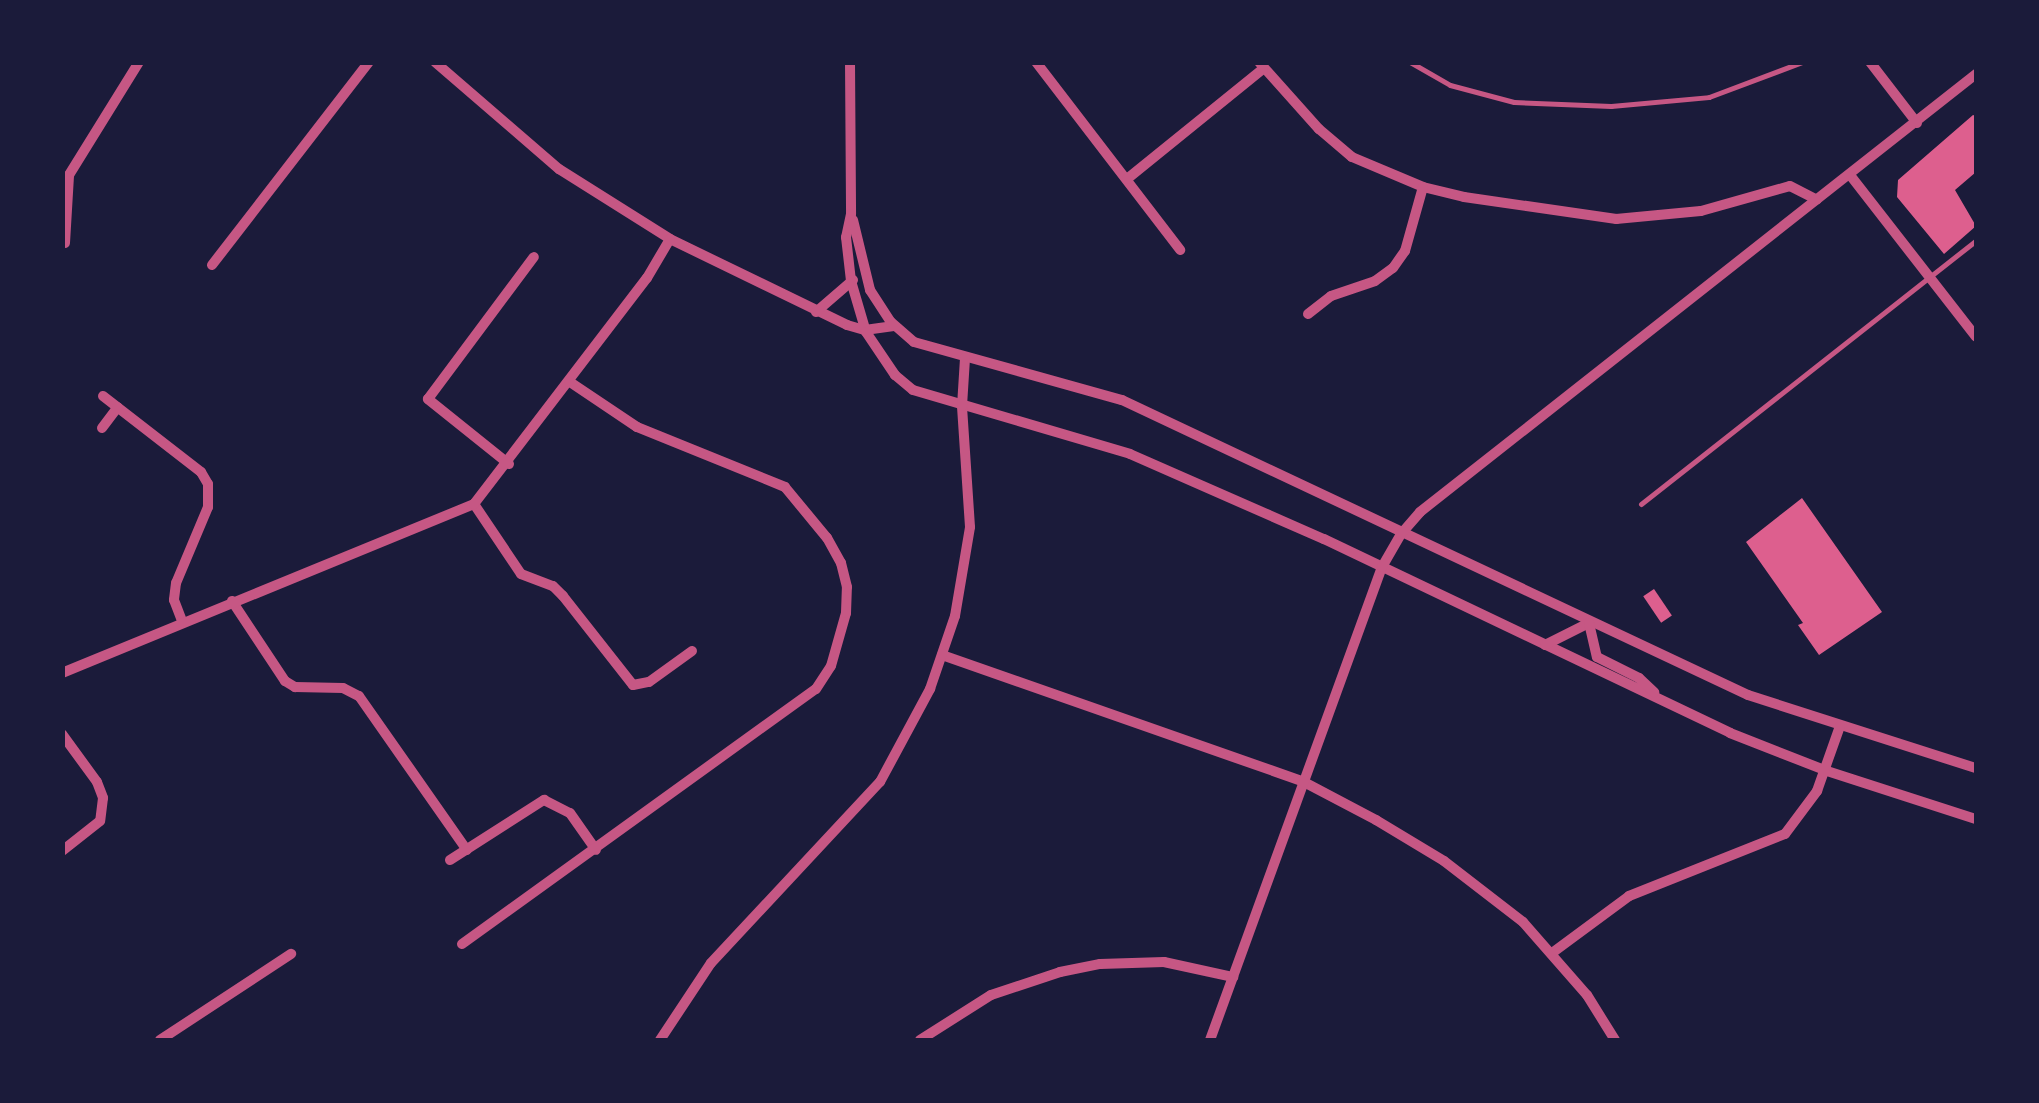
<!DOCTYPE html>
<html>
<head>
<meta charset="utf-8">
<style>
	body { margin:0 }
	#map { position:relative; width:2039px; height:1103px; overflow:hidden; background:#1b1b3a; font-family:"IBM Plex Sans",sans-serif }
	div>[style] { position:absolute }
	.building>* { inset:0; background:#dd5f8e; transform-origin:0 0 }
	.service>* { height:5px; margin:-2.5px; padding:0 2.5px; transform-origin:2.5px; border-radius:2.5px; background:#c65784 }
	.minor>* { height:10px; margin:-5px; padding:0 5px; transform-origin:5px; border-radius:5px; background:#c65784 }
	span { translate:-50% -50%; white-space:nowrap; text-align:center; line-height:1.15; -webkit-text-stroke:8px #1b1b3a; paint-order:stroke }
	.frame { position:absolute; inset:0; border:65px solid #1b1b3a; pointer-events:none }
</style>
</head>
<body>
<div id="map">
	<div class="building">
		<div style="clip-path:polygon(1973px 115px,1976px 116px,1976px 172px,1955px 190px,1976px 226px,1944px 254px,1897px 197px,1898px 180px)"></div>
		<div style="clip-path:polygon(1802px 498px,1882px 612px,1819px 655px,1798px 625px,1803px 623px,1746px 542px)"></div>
		<div style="left:1654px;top:589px;width:32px;height:13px;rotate:56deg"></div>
	</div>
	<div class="service">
		<div style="left:1410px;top:62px;width:46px;rotate:29.9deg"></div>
		<div style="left:1450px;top:85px;width:66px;rotate:14.9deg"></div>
		<div style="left:1514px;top:102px;width:97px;rotate:2.4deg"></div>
		<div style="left:1611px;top:106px;width:98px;rotate:-5.2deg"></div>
		<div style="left:1709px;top:97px;width:99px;rotate:-20.6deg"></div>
		<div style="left:1641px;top:504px;width:427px;rotate:-38.2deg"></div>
	</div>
	<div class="minor">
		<div style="left:435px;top:62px;width:164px;rotate:40.8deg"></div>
		<div style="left:559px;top:169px;width:131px;rotate:32.2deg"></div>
		<div style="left:670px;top:239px;width:197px;rotate:25.9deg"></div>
		<div style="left:847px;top:325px;width:19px;rotate:16deg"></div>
		<div style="left:865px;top:330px;width:29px;rotate:-8deg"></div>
		<div style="left:850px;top:62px;width:152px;rotate:89.6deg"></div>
		<div style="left:851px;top:214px;width:24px;rotate:102deg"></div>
		<div style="left:846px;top:237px;width:44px;rotate:83.5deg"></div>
		<div style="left:851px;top:281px;width:53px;rotate:73.6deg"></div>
		<div style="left:866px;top:332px;width:52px;rotate:56deg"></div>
		<div style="left:895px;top:375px;width:23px;rotate:40deg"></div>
		<div style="left:913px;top:390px;width:226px;rotate:16.4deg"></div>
		<div style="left:1130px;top:454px;width:212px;rotate:23.7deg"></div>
		<div style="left:1324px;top:539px;width:450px;rotate:25.5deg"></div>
		<div style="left:1730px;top:733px;width:104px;rotate:21.4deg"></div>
		<div style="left:1827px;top:771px;width:157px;rotate:17.9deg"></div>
		<div style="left:1036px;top:62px;width:237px;rotate:52.5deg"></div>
		<div style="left:1259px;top:62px;width:90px;rotate:48.2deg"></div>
		<div style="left:1319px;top:129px;width:43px;rotate:40.3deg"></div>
		<div style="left:1352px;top:157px;width:77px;rotate:22.9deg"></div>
		<div style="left:1423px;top:187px;width:42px;rotate:13.7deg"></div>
		<div style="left:1464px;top:197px;width:154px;rotate:8.2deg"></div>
		<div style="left:1616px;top:219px;width:85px;rotate:-5.4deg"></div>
		<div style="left:1701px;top:211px;width:92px;rotate:-15.7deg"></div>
		<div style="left:1790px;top:186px;width:30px;rotate:27deg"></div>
		<div style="left:1870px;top:62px;width:77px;rotate:52.4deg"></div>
		<div style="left:1850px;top:175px;width:205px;rotate:52.1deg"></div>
		<div style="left:1127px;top:179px;width:175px;rotate:-39deg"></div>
		<div style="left:853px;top:220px;width:72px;rotate:76.3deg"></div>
		<div style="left:870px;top:290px;width:38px;rotate:57deg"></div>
		<div style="left:891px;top:322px;width:30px;rotate:41deg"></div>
		<div style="left:914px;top:342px;width:216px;rotate:15.6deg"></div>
		<div style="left:1122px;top:400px;width:692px;rotate:25.23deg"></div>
		<div style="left:1748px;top:695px;width:239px;rotate:17.8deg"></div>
		<div style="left:65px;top:243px;width:68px;rotate:-86.6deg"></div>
		<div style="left:69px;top:175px;width:133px;rotate:-58.2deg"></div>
		<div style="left:212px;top:265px;width:257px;rotate:-52.3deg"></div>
		<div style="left:816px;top:312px;width:49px;rotate:-40.9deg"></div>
		<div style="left:1308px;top:314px;width:29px;rotate:-38deg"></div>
		<div style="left:1331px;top:296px;width:46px;rotate:-18.8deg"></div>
		<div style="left:1375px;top:281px;width:22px;rotate:-36deg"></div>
		<div style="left:1393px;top:268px;width:21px;rotate:-55deg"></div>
		<div style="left:1405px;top:251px;width:66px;rotate:-74.3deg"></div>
		<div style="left:103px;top:396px;width:124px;rotate:37.8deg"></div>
		<div style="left:201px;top:472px;width:14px;rotate:60deg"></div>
		<div style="left:208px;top:484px;width:23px;rotate:90deg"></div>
		<div style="left:208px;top:507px;width:82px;rotate:112.8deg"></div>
		<div style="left:176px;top:583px;width:17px;rotate:97deg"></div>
		<div style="left:174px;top:600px;width:22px;rotate:69deg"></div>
		<div style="left:102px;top:428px;width:26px;rotate:-53deg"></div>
		<div style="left:509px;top:464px;width:104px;rotate:-141.3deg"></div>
		<div style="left:428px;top:399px;width:177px;rotate:-53.3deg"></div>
		<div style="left:474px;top:504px;width:84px;rotate:56.1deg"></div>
		<div style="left:521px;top:574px;width:34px;rotate:21deg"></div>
		<div style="left:553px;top:586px;width:14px;rotate:45deg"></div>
		<div style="left:563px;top:596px;width:113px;rotate:51.8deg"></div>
		<div style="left:633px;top:685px;width:16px;rotate:-11deg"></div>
		<div style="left:649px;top:682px;width:53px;rotate:-35.8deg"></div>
		<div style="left:232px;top:601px;width:96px;rotate:56.5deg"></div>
		<div style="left:285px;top:681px;width:12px;rotate:31deg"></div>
		<div style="left:295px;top:687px;width:48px;rotate:1.2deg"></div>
		<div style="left:343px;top:688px;width:18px;rotate:27deg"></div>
		<div style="left:359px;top:696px;width:188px;rotate:55deg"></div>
		<div style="left:1545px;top:645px;width:49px;rotate:-26.6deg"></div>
		<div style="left:1589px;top:623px;width:35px;rotate:77deg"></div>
		<div style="left:1597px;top:657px;width:47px;rotate:26.6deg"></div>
		<div style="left:1639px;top:678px;width:21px;rotate:43deg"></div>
		<div style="left:942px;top:655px;width:381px;rotate:19.3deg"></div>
		<div style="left:1302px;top:781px;width:84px;rotate:27.8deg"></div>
		<div style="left:1376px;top:820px;width:79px;rotate:31.1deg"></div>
		<div style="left:1444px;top:861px;width:100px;rotate:37.7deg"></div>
		<div style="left:1523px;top:922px;width:97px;rotate:48.8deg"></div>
		<div style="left:1587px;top:995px;width:53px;rotate:58.1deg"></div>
		<div style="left:62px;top:673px;width:445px;rotate:-22.3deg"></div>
		<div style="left:474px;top:504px;width:285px;rotate:-52.6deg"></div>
		<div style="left:647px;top:278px;width:45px;rotate:-59.5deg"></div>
		<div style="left:62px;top:734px;width:59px;rotate:53.9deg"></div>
		<div style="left:97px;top:782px;width:17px;rotate:69deg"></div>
		<div style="left:103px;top:798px;width:23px;rotate:97deg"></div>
		<div style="left:100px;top:821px;width:48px;rotate:141.7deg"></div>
		<div style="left:450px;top:860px;width:112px;rotate:-32.6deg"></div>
		<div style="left:544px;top:800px;width:29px;rotate:27deg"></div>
		<div style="left:570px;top:813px;width:45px;rotate:54.9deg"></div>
		<div style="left:462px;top:944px;width:436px;rotate:-35.8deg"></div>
		<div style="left:816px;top:689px;width:27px;rotate:-57deg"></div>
		<div style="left:831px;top:666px;width:55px;rotate:-74.2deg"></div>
		<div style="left:846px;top:613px;width:26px;rotate:-88deg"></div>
		<div style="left:847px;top:587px;width:25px;rotate:-104deg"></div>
		<div style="left:841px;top:563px;width:29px;rotate:-119deg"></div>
		<div style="left:827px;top:538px;width:66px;rotate:-129.5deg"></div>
		<div style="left:785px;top:487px;width:160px;rotate:-157.9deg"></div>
		<div style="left:637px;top:427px;width:81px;rotate:-146.1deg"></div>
		<div style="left:1552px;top:953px;width:96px;rotate:-36.5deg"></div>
		<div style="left:1629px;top:896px;width:168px;rotate:-21.7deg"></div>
		<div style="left:1785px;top:834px;width:54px;rotate:-53.3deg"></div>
		<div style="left:1817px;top:791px;width:69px;rotate:-70.5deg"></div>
		<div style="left:160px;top:1040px;width:157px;rotate:-33.3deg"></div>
		<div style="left:660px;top:1040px;width:92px;rotate:-56.5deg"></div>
		<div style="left:711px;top:963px;width:248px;rotate:-47deg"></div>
		<div style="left:880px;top:782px;width:106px;rotate:-61.7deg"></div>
		<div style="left:930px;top:689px;width:77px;rotate:-71.1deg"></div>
		<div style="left:955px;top:616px;width:90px;rotate:-80.4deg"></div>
		<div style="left:970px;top:527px;width:121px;rotate:-93.8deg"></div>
		<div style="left:962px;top:406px;width:48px;rotate:-86.4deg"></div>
		<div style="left:920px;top:1040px;width:84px;rotate:-32.4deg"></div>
		<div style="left:991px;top:995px;width:73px;rotate:-18.4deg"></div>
		<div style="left:1060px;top:972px;width:41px;rotate:-11.3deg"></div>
		<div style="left:1100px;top:964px;width:64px;rotate:-1.8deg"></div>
		<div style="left:1164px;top:962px;width:71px;rotate:12.3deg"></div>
		<div style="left:1210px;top:1040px;width:503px;rotate:-70.02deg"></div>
		<div style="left:1382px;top:567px;width:38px;rotate:-60deg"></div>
		<div style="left:1401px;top:534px;width:29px;rotate:-49deg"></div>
		<div style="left:1420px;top:512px;width:708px;rotate:-38.23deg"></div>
	</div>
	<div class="frame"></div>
</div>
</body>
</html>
